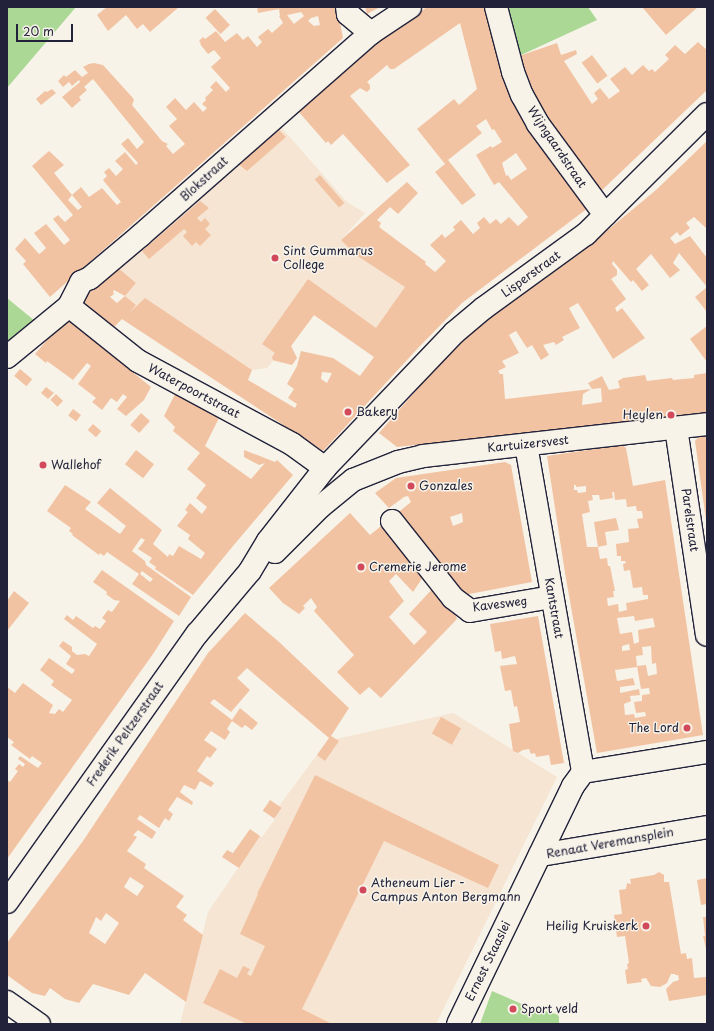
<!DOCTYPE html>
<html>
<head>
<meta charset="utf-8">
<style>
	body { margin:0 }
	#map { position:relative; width:714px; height:1031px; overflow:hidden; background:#f7f3e8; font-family:"Playpen Sans",sans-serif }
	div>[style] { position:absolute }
	.built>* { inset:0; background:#f6e5d3 }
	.green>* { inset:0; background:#acd896 }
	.building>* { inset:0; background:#f2c3a2; transform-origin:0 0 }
	.roads { filter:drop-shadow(1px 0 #22223b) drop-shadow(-1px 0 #22223b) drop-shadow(0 1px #22223b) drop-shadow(0 -1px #22223b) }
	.minor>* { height:22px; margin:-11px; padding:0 11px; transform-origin:11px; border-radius:11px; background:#f7f3e8 }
	.dots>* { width:11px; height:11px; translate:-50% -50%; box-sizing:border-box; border:2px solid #f7f3e8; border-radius:50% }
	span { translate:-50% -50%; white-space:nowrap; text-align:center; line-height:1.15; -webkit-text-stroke:3px #f7f3e8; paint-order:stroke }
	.street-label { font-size:12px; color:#22223b }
	.poi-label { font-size:12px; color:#22223b }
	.left { translate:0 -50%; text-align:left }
	.right { translate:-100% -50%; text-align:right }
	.frame { position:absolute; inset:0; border:8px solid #22223b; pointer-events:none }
	.scale { position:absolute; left:16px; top:24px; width:57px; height:18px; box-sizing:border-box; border:2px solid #22223b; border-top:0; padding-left:5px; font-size:12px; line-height:14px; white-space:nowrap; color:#22223b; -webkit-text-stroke:3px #f7f3e8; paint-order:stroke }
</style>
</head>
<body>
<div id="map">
	<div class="built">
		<div style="clip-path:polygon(280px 126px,347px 202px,365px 213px,341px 240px,377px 220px,381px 223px,379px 228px,426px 262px,425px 264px,435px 272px,462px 303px,440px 324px,360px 376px,374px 357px,314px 315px,291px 346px,297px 358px,292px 365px,273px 361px,267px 368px,252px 370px,239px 396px,122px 319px,136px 305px,125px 296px,136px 283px,117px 267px)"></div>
		<div style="clip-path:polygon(453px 713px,557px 777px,436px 1024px,180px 1024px,208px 912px,260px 836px,262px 837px,275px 819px,279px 806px,331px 736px,336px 739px)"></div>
	</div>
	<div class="green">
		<div style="clip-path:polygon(7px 7px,76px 7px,7px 88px)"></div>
		<div style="clip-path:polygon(505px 7px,588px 7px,597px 20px,519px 56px)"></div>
		<div style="clip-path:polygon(7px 298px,35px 321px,7px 345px)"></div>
		<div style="clip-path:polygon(492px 991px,522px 1004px,559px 1015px,559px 1024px,480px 1024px)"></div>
	</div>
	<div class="building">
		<div style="clip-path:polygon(107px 7px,179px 7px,150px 32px,143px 24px,137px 29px,126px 15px,108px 31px,97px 15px)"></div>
		<div style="clip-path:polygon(evenodd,257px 7px,337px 7px,343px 38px,50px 297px,23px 264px,26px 261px,15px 249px,25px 238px,39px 254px,42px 252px,46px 248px,34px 233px,46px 224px,64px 245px,70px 240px,53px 219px,58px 215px,65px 222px,73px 215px,32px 166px,49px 151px,64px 165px,54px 173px,72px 195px,81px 187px,89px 197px,102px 188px,117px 205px,121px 202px,103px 180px,107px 176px,104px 172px,109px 168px,116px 176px,123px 169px,115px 161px,125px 152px,136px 165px,138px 163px,121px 144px,128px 138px,137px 149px,144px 142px,93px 79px,84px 87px,87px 90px,79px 97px,81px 100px,72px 108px,62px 97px,80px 82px,79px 80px,72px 86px,69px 82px,63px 87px,58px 81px,64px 75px,66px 77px,75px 70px,82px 77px,88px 73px,83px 67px,89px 64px,94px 63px,103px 65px,132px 97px,134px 100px,132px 105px,162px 141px,168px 144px,166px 146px,173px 154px,185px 144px,169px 126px,177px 119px,166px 107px,175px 98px,186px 110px,194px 102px,203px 112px,207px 108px,202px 104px,206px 100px,205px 98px,213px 90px,210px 87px,216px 81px,226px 92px,230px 88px,211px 67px,221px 58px,214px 50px,208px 54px,200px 44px,201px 43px,199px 41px,203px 37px,205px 39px,216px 31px,225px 42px,237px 33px,243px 40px,248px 36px,257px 47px,262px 42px,258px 37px,268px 29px,272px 33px,283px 23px,279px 16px,280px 16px,279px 9px,258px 13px,257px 7px,301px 12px,304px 16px,294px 24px,287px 15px,301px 12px,257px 7px,318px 16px,320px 25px,314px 26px,308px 21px,311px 18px,318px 16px,257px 7px,72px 195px,82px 207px,78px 210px,68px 200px,72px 195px)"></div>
		<div style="clip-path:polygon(365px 7px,380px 7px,367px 14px)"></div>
		<div style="clip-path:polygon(evenodd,427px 7px,486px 7px,546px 152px,588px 208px,462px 303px,419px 347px,323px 451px,122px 319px,113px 328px,84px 302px,85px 297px,117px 267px,136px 283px,125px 296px,114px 290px,113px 292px,114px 294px,110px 297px,117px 303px,125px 296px,136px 305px,128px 314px,145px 298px,252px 370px,248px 380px,295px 408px,297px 404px,288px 398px,294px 389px,287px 384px,297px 366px,301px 351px,333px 358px,360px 376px,374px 357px,314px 315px,291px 346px,297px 358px,292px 365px,273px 360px,272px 357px,275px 353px,262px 344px,308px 279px,376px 328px,405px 287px,356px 255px,341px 240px,407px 182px,418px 193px,398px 214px,390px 207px,377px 220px,381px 223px,379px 227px,426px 262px,425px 264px,435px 272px,446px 261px,430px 245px,442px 234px,445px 238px,455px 230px,453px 227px,461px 220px,473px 234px,480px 228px,477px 223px,484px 217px,490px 224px,496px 219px,501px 224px,509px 217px,518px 226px,528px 217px,499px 182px,494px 185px,476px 155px,491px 146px,492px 148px,502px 142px,494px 129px,492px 130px,486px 119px,476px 126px,482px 133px,448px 160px,476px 195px,462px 205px,435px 172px,445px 164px,417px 129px,454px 99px,459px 105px,477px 89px,460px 23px,394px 69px,390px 69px,387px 65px,367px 82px,370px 85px,370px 89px,367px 92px,360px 88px,350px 96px,410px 165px,387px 183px,343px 134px,331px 145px,328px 141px,326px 143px,298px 111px,376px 43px,427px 7px,516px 153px,527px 169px,511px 180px,508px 175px,506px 176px,502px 163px,516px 153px,427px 7px,322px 372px,332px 373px,327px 383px,321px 379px,322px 372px)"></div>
		<div style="clip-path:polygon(642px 7px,698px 7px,666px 35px)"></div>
		<div style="left:215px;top:9px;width:22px;height:13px;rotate:47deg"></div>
		<div style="clip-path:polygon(698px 42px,707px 50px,707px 90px,600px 192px,546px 116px,527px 81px,519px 56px,557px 43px,561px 55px,576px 50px,577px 54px,564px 61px,592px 104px,598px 99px,594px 93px,600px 88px,609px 99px,620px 91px,610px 79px,625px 67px,632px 75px,643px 65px,649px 71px,652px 69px,655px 72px,669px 59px,665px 55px,675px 45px,685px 54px)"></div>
		<div style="left:592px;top:55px;width:26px;height:13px;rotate:53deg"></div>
		<div style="clip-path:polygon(52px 89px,56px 93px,41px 105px,36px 99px,45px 91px,47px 92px)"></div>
		<div style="clip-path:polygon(279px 130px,286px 137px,247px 171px,237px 163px)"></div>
		<div style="clip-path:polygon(707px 141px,707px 229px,694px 217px,686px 223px,690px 228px,680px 236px,677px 232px,670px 238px,675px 244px,690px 236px,707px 258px,707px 312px,695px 297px,707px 287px,679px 253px,673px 263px,680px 270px,670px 278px,651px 254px,636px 269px,649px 285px,642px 291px,633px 280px,631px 282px,613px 261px,612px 264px,617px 270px,617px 275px,611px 279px,626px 299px,615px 308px,617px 312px,622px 308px,645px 338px,613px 359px,578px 303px,569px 308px,580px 328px,562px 337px,564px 340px,556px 345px,554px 342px,543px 345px,549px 355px,541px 360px,532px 345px,527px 348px,516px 331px,509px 335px,519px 353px,502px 361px,506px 367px,498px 371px,500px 374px,503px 374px,505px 399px,591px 389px,583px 394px,582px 405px,602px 402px,601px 388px,592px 389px,588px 383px,602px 376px,609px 390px,620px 388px,618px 381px,623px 378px,645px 375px,647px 381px,672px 378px,673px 380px,694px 378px,694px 375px,707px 373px,707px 413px,397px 447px,379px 433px,447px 355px,474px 329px,579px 254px,656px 190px)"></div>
		<div style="left:320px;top:175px;width:37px;height:7px;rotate:49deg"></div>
		<div style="clip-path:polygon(200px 201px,209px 208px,197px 218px,201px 222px,205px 218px,210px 224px,205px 229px,211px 235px,200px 246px,196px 242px,192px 246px,183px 236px,187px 232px,184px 229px,149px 259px,142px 251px)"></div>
		<div style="clip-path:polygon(66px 318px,151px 387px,144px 400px,126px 416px,117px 409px,127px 397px,123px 394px,117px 402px,111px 398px,102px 410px,92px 402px,96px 398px,78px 384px,91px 366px,87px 363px,73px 380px,47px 361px,46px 363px,35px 354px)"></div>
		<div style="clip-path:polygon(707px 326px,707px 362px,690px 339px)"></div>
		<div style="left:20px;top:369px;width:16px;height:9px;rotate:40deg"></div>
		<div style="clip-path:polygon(46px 387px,54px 393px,48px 399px,41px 393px)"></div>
		<div style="clip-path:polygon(evenodd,176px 392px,220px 416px,205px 446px,251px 479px,265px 463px,259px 465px,244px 457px,244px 450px,275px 462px,277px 460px,293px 475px,233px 546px,193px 595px,155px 569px,156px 567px,149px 562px,152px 558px,138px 549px,145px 540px,141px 538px,132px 551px,145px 561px,146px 565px,191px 597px,179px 616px,132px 584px,139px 574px,107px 552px,104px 556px,100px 553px,99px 555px,72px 535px,73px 534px,69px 531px,71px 528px,47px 511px,65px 485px,91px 502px,85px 509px,120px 534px,126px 526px,97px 503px,110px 488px,162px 530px,153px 544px,168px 557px,169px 554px,173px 556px,179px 546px,201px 559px,205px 553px,188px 539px,190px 535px,177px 526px,188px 512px,185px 510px,190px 503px,202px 514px,207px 507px,196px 498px,206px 485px,187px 469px,200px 453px,173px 431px,175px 427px,164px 416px,176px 392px,142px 571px,153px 579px,150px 582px,140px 574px,142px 571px)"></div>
		<div style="left:56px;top:394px;width:10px;height:8px;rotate:45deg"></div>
		<div style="left:73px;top:409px;width:10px;height:8px;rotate:37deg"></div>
		<div style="left:141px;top:413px;width:12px;height:16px;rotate:42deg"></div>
		<div style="left:93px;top:424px;width:11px;height:8px;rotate:41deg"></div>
		<div style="clip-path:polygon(707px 434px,707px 520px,706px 520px,695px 441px,700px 435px)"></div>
		<div style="clip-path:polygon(evenodd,622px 445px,626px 448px,633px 486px,665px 480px,703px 735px,597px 753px,565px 573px,547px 456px,622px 445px,574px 485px,576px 485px,576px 487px,586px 486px,586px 492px,578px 493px,577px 490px,574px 490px,574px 485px,622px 445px,612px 492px,614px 492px,615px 500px,626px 499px,627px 507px,636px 506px,637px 511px,642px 511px,643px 518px,637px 519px,639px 528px,628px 529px,629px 542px,616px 544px,617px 556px,621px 556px,621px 561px,625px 561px,626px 563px,623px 564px,624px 571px,630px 570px,633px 588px,642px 587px,643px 595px,648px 595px,648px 599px,626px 603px,627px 610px,619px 612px,618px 604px,608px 606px,607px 598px,614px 597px,613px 591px,615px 591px,610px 566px,608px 566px,607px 558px,600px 559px,598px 547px,587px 547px,582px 514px,590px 512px,588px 501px,593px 500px,592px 495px,599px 495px,600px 500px,613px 498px,612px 492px,622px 445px,634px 616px,635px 621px,653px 618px,655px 627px,638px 630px,639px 642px,634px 644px,632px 632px,620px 634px,617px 618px,634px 616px,622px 445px,629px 644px,630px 650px,622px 651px,622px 646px,629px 644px,622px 445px,651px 646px,652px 664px,656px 663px,657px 674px,648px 676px,646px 665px,637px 666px,641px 689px,649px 688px,650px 694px,642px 695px,642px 701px,634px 702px,636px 713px,645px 712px,646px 716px,635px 718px,634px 714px,625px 715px,624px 704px,631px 701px,630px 696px,640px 695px,639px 689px,620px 693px,620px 687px,635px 685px,633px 678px,617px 681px,615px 670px,637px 667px,636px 656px,643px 655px,642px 647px,651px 646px)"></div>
		<div style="left:136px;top:450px;width:23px;height:18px;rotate:38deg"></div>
		<div style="clip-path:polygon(evenodd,505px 462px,511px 465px,532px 582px,459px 596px,395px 515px,411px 502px,408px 496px,404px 497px,389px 508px,375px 493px,396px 478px,505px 462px,462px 513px,463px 522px,453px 526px,450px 517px,462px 513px)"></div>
		<div style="clip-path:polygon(350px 513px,370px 535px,386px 522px,423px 577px,413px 592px,396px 574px,389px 581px,404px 601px,389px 617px,414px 645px,427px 632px,409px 614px,435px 586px,452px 606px,457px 619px,381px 698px,369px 687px,360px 695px,337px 672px,354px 655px,314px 611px,317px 607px,311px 598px,303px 606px,305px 608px,299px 614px,283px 603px,269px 588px)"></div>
		<div style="clip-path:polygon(616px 518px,619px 530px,605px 532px,607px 545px,598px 547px,594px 522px)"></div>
		<div style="clip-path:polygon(102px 570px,174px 621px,153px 654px,7px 859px,7px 780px,10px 782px,18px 771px,15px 769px,19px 764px,23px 767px,25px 764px,18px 759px,20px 756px,38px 768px,42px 763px,32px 756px,30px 759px,11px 745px,14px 742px,7px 737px,7px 687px,15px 693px,23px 683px,53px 705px,49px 713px,55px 714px,59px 709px,63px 712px,72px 700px,51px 685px,54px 681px,40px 670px,49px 658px,72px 674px,75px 670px,66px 664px,71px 656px,59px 646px,63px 641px,72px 647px,72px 651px,77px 655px,85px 654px,89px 656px,97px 644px,64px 619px,67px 615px,73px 620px,76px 616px,93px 628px,95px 626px,100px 629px,106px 621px,102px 618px,108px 610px,112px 612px,120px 601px,114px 600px,106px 594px,107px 592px,93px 582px)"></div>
		<div style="clip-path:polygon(14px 591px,29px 603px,7px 631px,7px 601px)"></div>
		<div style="clip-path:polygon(evenodd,245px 613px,278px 641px,349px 708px,331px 736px,339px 741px,325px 761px,317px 755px,329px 738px,247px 668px,237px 678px,250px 690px,231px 712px,214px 699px,210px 703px,232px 720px,240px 708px,258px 723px,252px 730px,245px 725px,242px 728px,232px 721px,227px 729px,230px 732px,225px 740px,211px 731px,204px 740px,217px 749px,210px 758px,207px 756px,197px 771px,214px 783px,211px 787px,200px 781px,195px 790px,184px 785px,180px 792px,193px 802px,192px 805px,177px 797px,168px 810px,173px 814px,169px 821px,165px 818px,159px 828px,140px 815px,137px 819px,156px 832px,152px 839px,138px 830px,133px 835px,137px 837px,127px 851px,146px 864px,144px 868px,184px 896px,176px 907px,187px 915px,183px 920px,203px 935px,186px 1002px,145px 973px,129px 995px,93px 984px,79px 1003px,65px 999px,50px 988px,45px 996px,32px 993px,7px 975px,7px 943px,83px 841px,208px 653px,245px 613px,130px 877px,144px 886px,137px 896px,124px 887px,130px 877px,245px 613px,106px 913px,119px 923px,105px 944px,89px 933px,96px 917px,101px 921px,106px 913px)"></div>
		<div style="clip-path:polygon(538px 616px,564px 763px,551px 765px,549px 755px,536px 757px,535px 753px,531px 754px,529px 749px,523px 750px,518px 753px,513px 751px,509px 724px,520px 722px,517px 706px,514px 707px,511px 690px,505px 691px,500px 666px,517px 664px,515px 656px,502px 659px,501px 651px,495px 652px,490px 624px)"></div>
		<div style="left:441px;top:717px;width:23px;height:19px;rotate:29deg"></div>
		<div style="clip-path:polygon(315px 775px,499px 865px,488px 888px,384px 841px,302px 1009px,332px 1024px,247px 1024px,203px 1003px,220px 969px,237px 978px,243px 966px,250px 969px,247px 974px,251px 976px,265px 946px,240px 934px,258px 894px,257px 894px)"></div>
		<div style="left:270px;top:800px;width:14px;height:13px;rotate:34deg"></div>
		<div style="clip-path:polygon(250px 829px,260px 836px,239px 868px,222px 857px,227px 850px,233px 853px)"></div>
		<div style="clip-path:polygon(659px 872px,664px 875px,664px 882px,669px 882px,681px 954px,686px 953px,687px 959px,692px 958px,694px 978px,707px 977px,707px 995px,669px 1001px,666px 989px,673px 982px,679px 980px,678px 975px,675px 975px,675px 974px,671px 974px,667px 983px,660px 987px,651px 986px,646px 978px,641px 979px,642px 982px,627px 984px,625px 970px,628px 969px,627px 964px,629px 963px,625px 936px,617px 937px,614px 915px,622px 914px,619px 890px,626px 889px,627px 883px,631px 884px,630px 879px,654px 875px)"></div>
		<div style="clip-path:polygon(707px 878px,707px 904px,701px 905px,697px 880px)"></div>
		<div style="clip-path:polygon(703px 917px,707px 917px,707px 953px,703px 936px,705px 936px)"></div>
	</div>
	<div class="roads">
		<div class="minor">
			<div style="left:347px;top:7px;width:7px;rotate:82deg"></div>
			<div style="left:348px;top:14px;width:30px;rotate:40deg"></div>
			<div style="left:496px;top:7px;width:67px;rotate:75.3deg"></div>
			<div style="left:513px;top:72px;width:25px;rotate:69deg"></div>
			<div style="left:522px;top:95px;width:33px;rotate:61deg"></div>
			<div style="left:538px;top:124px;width:113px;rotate:53.6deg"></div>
			<div style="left:69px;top:306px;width:88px;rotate:38.6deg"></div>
			<div style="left:138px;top:361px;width:175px;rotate:28.3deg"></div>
			<div style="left:292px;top:444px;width:41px;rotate:36deg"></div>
			<div style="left:7px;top:357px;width:80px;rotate:-39.4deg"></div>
			<div style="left:69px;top:306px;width:27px;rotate:-63deg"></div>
			<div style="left:81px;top:282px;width:10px;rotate:-24deg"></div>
			<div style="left:90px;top:278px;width:67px;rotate:-40.1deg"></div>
			<div style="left:141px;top:235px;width:306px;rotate:-41.3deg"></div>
			<div style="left:371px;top:33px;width:47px;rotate:-33.7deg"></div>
			<div style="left:676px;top:428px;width:209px;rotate:81.5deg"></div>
			<div style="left:526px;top:445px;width:332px;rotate:80.1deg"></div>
			<div style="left:392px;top:521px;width:98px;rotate:51.6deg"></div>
			<div style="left:453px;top:598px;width:21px;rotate:37deg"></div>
			<div style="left:470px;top:611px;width:83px;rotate:-9.7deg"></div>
			<div style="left:275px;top:552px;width:64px;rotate:-45deg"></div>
			<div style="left:320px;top:507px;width:43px;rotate:-39.3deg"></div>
			<div style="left:353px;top:480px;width:48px;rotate:-21.8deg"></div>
			<div style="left:398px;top:462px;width:26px;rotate:-13deg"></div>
			<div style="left:423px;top:456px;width:286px;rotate:-6.4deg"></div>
			<div style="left:540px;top:855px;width:169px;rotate:-9.5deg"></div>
			<div style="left:7px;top:902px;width:329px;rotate:-54.7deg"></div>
			<div style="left:197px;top:634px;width:82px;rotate:-49.9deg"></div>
			<div style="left:250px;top:571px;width:35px;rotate:-59deg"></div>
			<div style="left:268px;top:541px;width:93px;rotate:-52deg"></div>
			<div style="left:325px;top:468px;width:187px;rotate:-46.3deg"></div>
			<div style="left:454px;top:333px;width:39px;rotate:-40deg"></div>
			<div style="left:484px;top:308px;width:126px;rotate:-36deg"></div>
			<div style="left:586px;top:234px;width:170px;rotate:-44.8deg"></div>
			<div style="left:7px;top:1002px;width:39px;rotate:35deg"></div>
			<div style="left:458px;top:1024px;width:264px;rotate:-64.2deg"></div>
			<div style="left:573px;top:786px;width:17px;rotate:-54deg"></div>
			<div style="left:583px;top:772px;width:126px;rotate:-9.2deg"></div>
		</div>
	</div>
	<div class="dots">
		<div style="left:275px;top:258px;background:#d1495b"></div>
		<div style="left:348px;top:412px;background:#d1495b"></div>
		<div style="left:671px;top:415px;background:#d1495b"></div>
		<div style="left:43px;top:465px;background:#d1495b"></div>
		<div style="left:411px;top:486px;background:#d1495b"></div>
		<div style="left:361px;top:567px;background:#d1495b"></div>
		<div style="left:687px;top:728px;background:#d1495b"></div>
		<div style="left:363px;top:890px;background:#d1495b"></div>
		<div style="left:646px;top:926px;background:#d1495b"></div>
		<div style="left:513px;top:1009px;background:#d1495b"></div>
	</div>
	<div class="street-label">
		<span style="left:557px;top:147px;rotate:56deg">Wijngaardstraat</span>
		<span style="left:204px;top:179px;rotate:-42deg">Blokstraat</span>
		<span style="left:531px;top:274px;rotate:-36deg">Lisperstraat</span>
		<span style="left:194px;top:391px;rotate:28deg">Waterpoortstraat</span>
		<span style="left:528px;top:444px;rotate:-6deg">Kartuizersvest</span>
		<span style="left:690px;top:520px;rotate:82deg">Parelstraat</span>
		<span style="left:500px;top:604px;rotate:-7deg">Kavesweg</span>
		<span style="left:554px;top:608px;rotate:80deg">Kantstraat</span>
		<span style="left:125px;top:734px;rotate:-55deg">Frederik Peltzerstraat</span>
		<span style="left:610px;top:843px;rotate:-10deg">Renaat Veremansplein</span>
		<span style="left:488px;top:961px;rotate:-64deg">Ernest Staaslei</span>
	</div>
	<div class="poi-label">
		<span class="left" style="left:283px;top:258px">Sint Gummarus<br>College</span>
		<span class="left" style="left:356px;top:412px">Bakery</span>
		<span class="right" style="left:663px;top:415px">Heylen</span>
		<span class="left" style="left:51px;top:465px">Wallehof</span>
		<span class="left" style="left:419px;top:486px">Gonzales</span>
		<span class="left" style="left:369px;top:567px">Cremerie Jerome</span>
		<span class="right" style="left:679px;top:728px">The Lord</span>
		<span class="left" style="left:371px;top:890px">Atheneum Lier -<br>Campus Anton Bergmann</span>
		<span class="right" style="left:638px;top:926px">Heilig Kruiskerk</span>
		<span class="left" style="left:521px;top:1009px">Sport veld</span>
	</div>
	<div class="frame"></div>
	<div class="scale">20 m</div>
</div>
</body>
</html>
